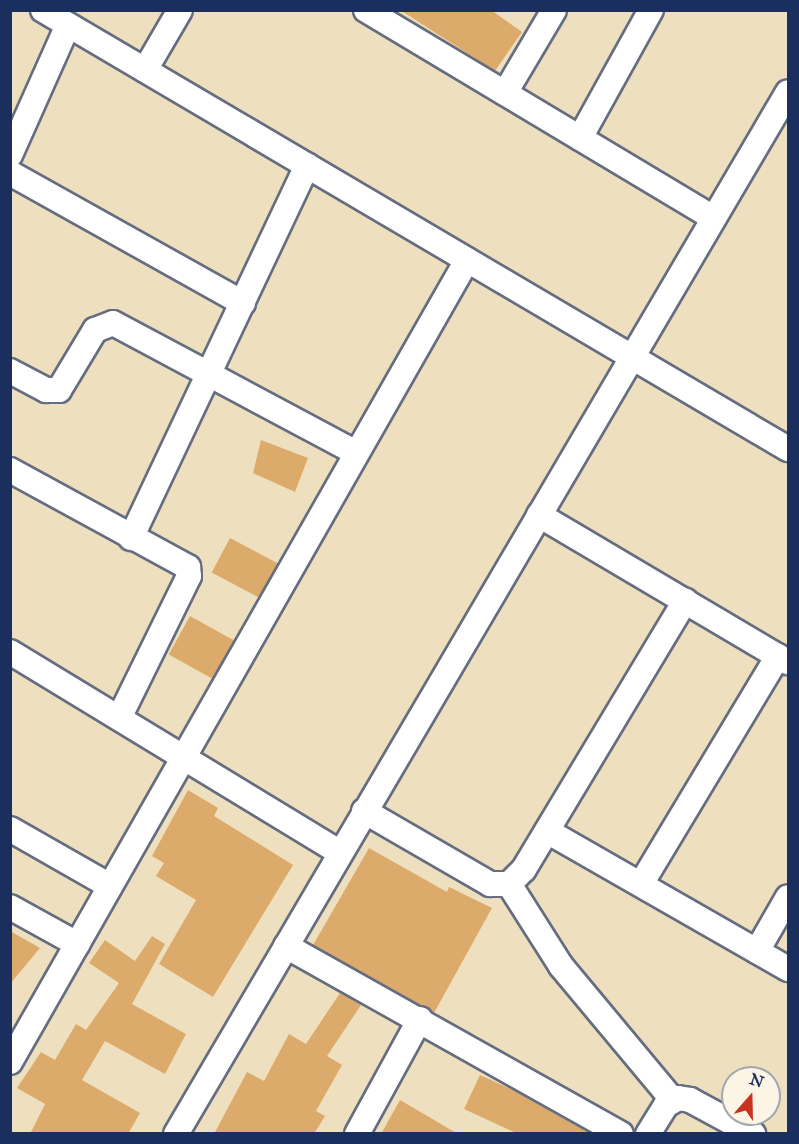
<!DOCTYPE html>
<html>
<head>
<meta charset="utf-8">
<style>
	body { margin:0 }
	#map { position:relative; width:799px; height:1144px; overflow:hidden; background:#eee0be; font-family:"IM FELL Great Primer",serif }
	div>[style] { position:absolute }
	.building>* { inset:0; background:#dcab6c; transform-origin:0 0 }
	.roads { filter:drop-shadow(2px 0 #656d80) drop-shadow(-2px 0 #656d80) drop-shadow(0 2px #656d80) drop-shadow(0 -2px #656d80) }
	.street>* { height:24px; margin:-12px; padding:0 12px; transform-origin:12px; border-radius:12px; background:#fff }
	span { translate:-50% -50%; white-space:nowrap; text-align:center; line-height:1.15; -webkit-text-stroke:6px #fcf5e5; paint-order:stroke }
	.frame { position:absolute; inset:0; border:12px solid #1b2f5e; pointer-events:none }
	.north { position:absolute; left:721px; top:1066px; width:60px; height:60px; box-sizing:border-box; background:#fcf5e5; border:2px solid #a2a6af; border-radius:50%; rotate:20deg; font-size:16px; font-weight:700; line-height:24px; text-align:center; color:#1b2f5e }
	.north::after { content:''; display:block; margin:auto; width:21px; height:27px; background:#c8321e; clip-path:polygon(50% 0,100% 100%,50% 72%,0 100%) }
</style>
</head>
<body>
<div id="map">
	<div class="building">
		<div style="clip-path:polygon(400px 10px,491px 10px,522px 32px,495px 71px)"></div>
		<div style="clip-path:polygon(261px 440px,308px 458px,295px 492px,253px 473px)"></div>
		<div style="left:230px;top:538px;width:54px;height:39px;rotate:28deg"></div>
		<div style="left:190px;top:616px;width:50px;height:44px;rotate:29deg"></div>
		<div style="clip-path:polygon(188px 790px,218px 808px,214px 816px,293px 865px,213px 997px,159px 964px,196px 900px,156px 876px,164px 863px,152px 856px)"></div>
		<div style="clip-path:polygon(369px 848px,447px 892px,449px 887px,492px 908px,434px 1013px,313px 945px)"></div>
		<div style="clip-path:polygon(10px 931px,40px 948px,10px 984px)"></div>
		<div style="clip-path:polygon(152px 936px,165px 944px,132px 1004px,186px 1034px,165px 1074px,105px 1041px,82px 1080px,140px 1113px,128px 1134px,30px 1134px,45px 1104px,17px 1088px,41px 1052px,55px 1060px,76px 1024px,86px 1030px,119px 983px,89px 963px,105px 940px,135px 961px)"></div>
		<div style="clip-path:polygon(340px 993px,361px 1005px,327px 1056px,342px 1065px,316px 1111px,325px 1116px,314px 1134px,214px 1134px,247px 1072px,264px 1081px,289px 1034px,306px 1044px)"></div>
		<div style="clip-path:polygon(480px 1075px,515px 1091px,591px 1134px,518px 1134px,464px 1109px)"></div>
		<div style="clip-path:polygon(400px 1100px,458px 1134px,381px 1134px)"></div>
	</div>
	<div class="roads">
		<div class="street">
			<div style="left:43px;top:10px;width:865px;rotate:30.51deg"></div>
			<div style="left:366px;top:10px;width:405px;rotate:30.9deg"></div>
			<div style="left:145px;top:70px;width:69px;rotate:-59.7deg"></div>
			<div style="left:505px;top:93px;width:96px;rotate:-59.4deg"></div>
			<div style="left:580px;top:138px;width:146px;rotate:-61deg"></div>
			<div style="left:10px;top:155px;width:142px;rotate:-66deg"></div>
			<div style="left:10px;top:173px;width:267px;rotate:29.2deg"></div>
			<div style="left:10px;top:371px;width:41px;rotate:27.8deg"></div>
			<div style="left:46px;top:390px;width:13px"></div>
			<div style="left:59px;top:390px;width:70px;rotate:-59deg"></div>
			<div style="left:95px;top:330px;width:19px;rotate:-21deg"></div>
			<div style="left:113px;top:323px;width:276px;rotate:28.1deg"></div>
			<div style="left:10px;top:470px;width:203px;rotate:28.6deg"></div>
			<div style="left:188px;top:567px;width:9px;rotate:84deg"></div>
			<div style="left:189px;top:576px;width:158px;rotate:116.2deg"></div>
			<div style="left:539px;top:515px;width:289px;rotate:30.6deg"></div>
			<div style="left:131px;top:538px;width:412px;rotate:-64.7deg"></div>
			<div style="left:10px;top:652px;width:386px;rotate:31.3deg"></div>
			<div style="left:364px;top:811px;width:146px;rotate:30.1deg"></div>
			<div style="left:490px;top:884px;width:19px"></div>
			<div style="left:509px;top:884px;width:21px;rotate:-45deg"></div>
			<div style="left:524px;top:869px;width:313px;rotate:-59deg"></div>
			<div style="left:10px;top:829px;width:115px;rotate:29.7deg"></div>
			<div style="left:547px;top:831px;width:278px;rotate:29.8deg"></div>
			<div style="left:509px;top:884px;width:97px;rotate:57.6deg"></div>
			<div style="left:561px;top:966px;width:173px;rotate:50.2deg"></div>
			<div style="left:641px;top:884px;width:266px;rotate:-59deg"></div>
			<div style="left:10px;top:907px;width:77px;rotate:28.9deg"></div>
			<div style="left:286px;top:946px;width:384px;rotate:29.3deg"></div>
			<div style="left:757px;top:951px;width:62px;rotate:-60.1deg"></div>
			<div style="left:10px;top:1062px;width:923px;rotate:-60.32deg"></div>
			<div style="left:176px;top:1134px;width:1208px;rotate:-59.57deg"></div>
			<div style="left:357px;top:1134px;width:131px;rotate:-61.3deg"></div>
			<div style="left:648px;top:1134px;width:34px;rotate:-58deg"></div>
			<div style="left:666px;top:1105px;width:14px;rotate:-30deg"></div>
			<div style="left:678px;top:1098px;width:12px;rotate:9deg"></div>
			<div style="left:690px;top:1100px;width:72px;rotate:28.4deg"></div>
		</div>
	</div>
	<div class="frame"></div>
	<div class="north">N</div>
</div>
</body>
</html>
